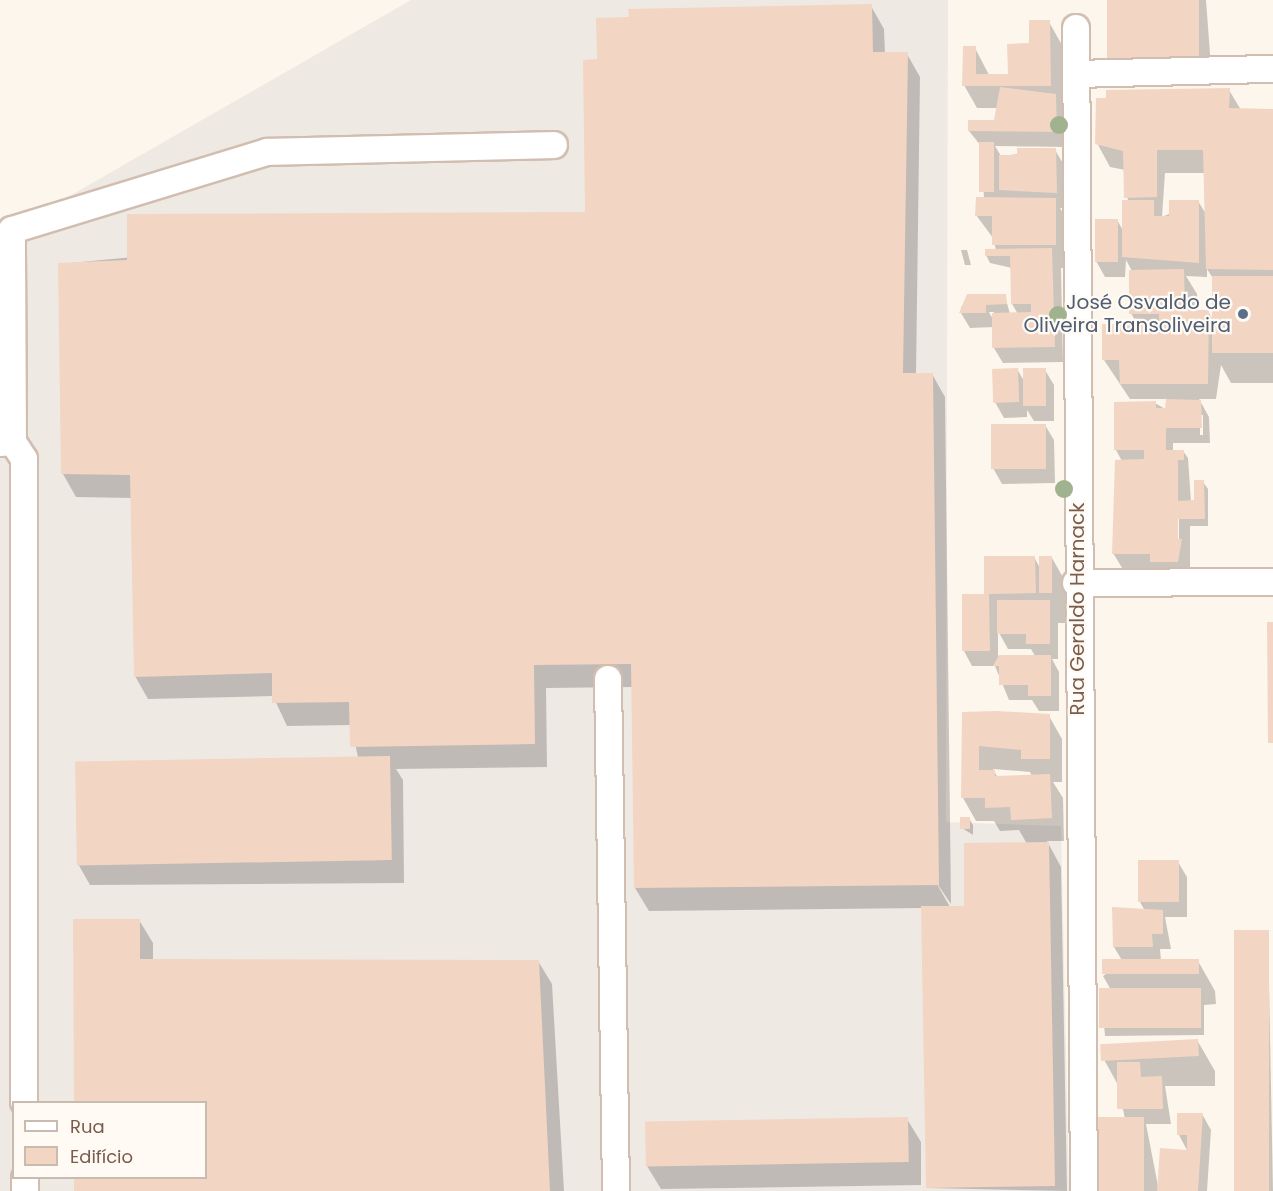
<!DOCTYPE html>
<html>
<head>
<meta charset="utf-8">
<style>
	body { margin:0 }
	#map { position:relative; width:1273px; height:1191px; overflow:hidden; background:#fdf6ec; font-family:Poppins,sans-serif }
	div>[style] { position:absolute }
	.industrial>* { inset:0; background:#efe9e4 }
	.shadow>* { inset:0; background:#0003 }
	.building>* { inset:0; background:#f3d5c3; transform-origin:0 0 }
	.roads { filter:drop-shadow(2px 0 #d1beb0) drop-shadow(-2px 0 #d1beb0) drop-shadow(0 2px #d1beb0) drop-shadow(0 -2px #d1beb0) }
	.minor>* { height:26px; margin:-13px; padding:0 13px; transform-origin:13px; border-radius:13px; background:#fff }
	.trees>* { width:18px; height:18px; margin:-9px; border-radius:50%; background:#a0b28e }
	.dots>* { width:16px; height:16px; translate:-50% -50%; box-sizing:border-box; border:3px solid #fffaf3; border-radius:50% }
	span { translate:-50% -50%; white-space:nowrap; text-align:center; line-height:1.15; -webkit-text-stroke:4.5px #fffaf3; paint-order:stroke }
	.service-label { font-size:20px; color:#4e5e75 }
	.right { translate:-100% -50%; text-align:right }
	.street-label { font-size:20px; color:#7a5c4d }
	.legend { position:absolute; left:12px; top:1101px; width:195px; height:78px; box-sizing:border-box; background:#fffaf3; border:2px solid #cabbb1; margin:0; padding:8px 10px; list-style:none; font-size:18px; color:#7a5c4d }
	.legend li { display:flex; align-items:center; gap:12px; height:30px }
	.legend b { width:30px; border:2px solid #cabbb1 }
</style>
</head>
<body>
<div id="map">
	<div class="industrial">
		<div style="clip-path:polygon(evenodd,411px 0,948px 0,946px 822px,1061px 826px,1069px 1191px,0 1191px,0 236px,411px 0,14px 1102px,206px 1102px,206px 1178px,14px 1178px,14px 1102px)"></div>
	</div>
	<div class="shadow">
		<div style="clip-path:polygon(1108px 0,1206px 0,1212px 80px,1122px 83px,1109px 60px)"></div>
		<div style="clip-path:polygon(evenodd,871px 6px,884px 29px,885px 54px,907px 54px,920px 77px,916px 375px,932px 374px,945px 397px,951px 904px,934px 879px,950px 907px,966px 907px,1027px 844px,1019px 830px,1000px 831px,994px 821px,976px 821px,963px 798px,963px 713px,1049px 716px,1062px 739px,1062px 782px,1053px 782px,1063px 798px,1064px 841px,1047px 841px,1061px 867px,1067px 1191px,927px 1188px,923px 908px,649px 911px,635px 888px,633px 687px,546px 688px,547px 767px,396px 769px,403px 780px,404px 883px,90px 885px,77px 862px,358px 757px,351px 725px,287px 726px,273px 696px,148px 699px,135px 676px,132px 498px,76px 497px,63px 474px,60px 264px,586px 214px,598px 61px,871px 6px,993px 769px,1030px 772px,1032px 776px,998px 778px,993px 769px)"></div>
		<div style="clip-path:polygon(evenodd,1049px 22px,1062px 45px,1065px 147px,995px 146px,1001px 156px,1055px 150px,1064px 165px,1065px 208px,1060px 208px,1068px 222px,1068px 268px,1061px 268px,1063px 362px,1003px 363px,994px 348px,994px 327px,970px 328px,961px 313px,961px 307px,1005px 296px,1010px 314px,1018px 314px,1012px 304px,1012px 268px,990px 263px,986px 255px,996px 250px,993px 238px,976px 215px,984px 198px,981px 146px,969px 131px,996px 122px,996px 108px,977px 108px,964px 85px,975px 48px,989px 75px,1010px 75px,1049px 22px,989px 312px,994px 312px,994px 321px,990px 314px,989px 312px)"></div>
		<div style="clip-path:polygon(evenodd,1229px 90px,1241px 110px,1273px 110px,1273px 383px,1231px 383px,1221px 365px,1216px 399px,1199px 399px,1209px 417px,1210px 443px,1173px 443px,1173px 451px,1183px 451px,1188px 458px,1191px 502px,1196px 502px,1203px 482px,1208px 489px,1208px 526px,1190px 526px,1190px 585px,1127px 576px,1113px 553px,1122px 461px,1116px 450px,1155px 403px,1167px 410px,1167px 399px,1130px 399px,1104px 360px,1138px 326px,1131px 313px,1132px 271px,1126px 260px,1125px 277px,1105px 277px,1096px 261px,1117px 220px,1124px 232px,1128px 202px,1125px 170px,1110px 167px,1097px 143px,1229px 90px,1165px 173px,1205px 173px,1206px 214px,1198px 201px,1162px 217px,1165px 173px,1229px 90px,1207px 269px,1214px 280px,1214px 322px,1208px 311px,1197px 311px,1197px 294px,1186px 276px,1207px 277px,1207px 269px,1229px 90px,1200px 415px,1203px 415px,1203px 435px,1200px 435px,1200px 415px,1229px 90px,1176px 512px,1179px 512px,1179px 540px,1176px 540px,1176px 512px)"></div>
		<div style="clip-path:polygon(961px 250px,967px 250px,971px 265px,965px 265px)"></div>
		<div style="clip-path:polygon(1017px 369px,1024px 381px,1045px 370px,1054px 385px,1054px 421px,1034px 421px,1027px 410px,1027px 417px,1004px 418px,995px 402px)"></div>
		<div style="clip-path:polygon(1045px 425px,1054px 440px,1055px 483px,1002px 484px,993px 468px)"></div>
		<div style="clip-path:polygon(evenodd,1034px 557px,1040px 568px,1052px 558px,1069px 588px,1070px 623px,1058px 623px,1058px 659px,1052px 659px,1059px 672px,1059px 711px,1039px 711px,1032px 700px,1009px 700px,995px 666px,972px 666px,964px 651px,985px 595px,1034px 557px,998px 631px,1008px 649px,1031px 649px,1035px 656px,998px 656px,998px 631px)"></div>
		<div style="clip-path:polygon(969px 818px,973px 825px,973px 835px,962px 828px)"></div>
		<div style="clip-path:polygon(1178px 862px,1187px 877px,1187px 917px,1165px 917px,1171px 949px,1160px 949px,1161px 961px,1198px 961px,1215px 991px,1216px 1004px,1204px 1005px,1204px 1035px,1105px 1036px,1101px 990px,1111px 990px,1103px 976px,1123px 962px,1114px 947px,1114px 909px,1145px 911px,1140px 902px)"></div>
		<div style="clip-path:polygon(75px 920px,139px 920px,153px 943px,153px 960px,538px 961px,552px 984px,564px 1191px,76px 1191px,76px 1178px,206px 1178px,206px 1102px,75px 1102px)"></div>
		<div style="clip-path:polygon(1268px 931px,1273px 1191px,1237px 1191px)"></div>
		<div style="clip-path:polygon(1197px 1040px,1215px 1071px,1215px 1086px,1165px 1086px,1171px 1124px,1146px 1124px,1159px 1191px,1188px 1152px,1179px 1135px,1202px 1114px,1211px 1130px,1207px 1191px,1100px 1191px,1125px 1119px,1118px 1085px,1102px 1056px)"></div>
		<div style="clip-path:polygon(907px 1119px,921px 1142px,921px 1185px,661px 1189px,647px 1166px)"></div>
	</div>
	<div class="building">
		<div style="left:1107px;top:0;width:92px;height:60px"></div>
		<div style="clip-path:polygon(872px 4px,873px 52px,908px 52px,903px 373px,933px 373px,939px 885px,634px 888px,631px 664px,534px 665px,535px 744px,350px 747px,349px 702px,272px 703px,272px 673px,134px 677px,130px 475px,61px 474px,58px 263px,127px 260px,127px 214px,585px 212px,583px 60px,597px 59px,596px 18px,629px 17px,628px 9px)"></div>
		<div style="clip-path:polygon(1029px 20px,1050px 20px,1051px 86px,962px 86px,963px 46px,976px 46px,976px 74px,1008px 74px,1007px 44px,1029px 43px)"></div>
		<div style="clip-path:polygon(1000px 87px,1056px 94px,1057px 132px,968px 131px,968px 120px,994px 120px)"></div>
		<div style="clip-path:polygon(1230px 88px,1229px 108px,1273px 109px,1273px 270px,1206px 269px,1203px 150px,1157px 150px,1157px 197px,1124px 198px,1123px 151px,1095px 144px,1096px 98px,1106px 98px,1106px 90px)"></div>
		<div style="left:979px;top:142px;width:15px;height:50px"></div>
		<div style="clip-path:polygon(1017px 148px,1056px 148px,1057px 193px,999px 190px,999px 155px,1017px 155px)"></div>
		<div style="clip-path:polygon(976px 197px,1056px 198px,1056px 245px,992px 245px,992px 216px,975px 216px)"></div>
		<div style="clip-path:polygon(1122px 200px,1154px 200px,1154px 216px,1169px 216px,1169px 200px,1199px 200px,1199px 263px,1122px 257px)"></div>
		<div style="left:1095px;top:219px;width:23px;height:43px"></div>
		<div style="clip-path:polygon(1052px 248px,1055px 347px,992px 348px,992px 313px,1031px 312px,1031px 304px,1011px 304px,1010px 256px,985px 256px,985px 249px)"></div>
		<div style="clip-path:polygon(1184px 269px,1185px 310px,1209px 310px,1208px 384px,1120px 384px,1119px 360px,1102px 360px,1102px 324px,1159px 324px,1159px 314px,1129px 314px,1129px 270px)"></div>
		<div style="left:1212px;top:276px;width:61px;height:77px"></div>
		<div style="clip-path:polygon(967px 294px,1006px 294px,1007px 304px,986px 305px,986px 313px,959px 313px)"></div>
		<div style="left:1018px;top:368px;width:34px;height:26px;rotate:88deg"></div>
		<div style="left:1023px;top:368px;width:23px;height:38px"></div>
		<div style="clip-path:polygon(1166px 399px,1201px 400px,1202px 428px,1166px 428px,1166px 450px,1184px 450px,1184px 460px,1178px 460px,1178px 501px,1194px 500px,1194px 480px,1204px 480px,1205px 519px,1178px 519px,1178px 539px,1182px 539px,1178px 562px,1150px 562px,1150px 554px,1112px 554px,1115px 460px,1144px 459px,1144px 450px,1114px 450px,1114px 402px,1156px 401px,1156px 408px,1165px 408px)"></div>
		<div style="left:991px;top:424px;width:55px;height:45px"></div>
		<div style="clip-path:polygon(984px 556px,1035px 556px,1036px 593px,989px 594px,990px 651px,962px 651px,962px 594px,984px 594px)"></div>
		<div style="left:1039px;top:556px;width:13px;height:37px"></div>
		<div style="clip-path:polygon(997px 600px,1050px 600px,1050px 644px,1026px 644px,1026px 634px,997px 634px)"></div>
		<div style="clip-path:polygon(1267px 622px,1273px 622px,1273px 743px,1268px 743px)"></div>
		<div style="clip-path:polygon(999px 655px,1051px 655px,1051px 696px,1028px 696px,1028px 685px,999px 685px,999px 666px,993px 666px)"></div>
		<div style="clip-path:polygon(997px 711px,1050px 714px,1050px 759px,1021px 759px,1021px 750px,979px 746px,979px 770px,995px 770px,995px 776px,1050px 774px,1052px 818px,1011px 820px,1010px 807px,985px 808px,985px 798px,961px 798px,962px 712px)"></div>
		<div style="left:390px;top:756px;width:104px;height:315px;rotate:89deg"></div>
		<div style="left:960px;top:817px;width:10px;height:12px"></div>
		<div style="clip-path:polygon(1049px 842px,1055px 1186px,926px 1188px,921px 906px,964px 906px,964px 843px)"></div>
		<div style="left:1179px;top:860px;width:42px;height:41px;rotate:90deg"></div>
		<div style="clip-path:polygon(1112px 907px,1163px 910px,1163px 934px,1152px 934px,1153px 947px,1113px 947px)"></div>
		<div style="clip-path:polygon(73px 919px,140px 919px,140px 959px,539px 960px,550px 1191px,74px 1191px,74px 1178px,206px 1178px,206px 1102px,74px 1102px)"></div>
		<div style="left:1234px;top:930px;width:35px;height:261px"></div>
		<div style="left:1199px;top:959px;width:15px;height:97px;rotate:90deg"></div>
		<div style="left:1201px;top:988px;width:40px;height:102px;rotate:90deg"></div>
		<div style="left:1198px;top:1039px;width:17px;height:98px;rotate:87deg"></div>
		<div style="clip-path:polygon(1117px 1062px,1140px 1062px,1141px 1077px,1162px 1076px,1163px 1109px,1117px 1109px)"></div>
		<div style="clip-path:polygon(1177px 1113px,1203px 1113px,1198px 1191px,1157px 1191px,1160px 1148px,1187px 1150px,1187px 1135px,1177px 1135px)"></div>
		<div style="left:908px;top:1117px;width:45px;height:263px;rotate:89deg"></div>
		<div style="left:1144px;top:1117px;width:74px;height:47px;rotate:90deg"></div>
	</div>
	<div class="roads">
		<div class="minor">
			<div style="left:1076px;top:28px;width:1163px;rotate:89.61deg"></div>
			<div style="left:1076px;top:74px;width:197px;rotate:-1.5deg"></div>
			<div style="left:13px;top:442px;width:212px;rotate:-90.3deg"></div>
			<div style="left:12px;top:230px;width:267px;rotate:-17deg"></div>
			<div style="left:267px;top:152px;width:287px;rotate:-1.4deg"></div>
			<div style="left:0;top:443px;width:13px;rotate:-4deg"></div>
			<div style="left:13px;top:442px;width:20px;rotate:57deg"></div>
			<div style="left:24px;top:459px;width:643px;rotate:90deg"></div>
			<div style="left:1076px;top:583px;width:197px;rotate:-0.3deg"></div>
			<div style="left:608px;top:679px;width:512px;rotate:89.1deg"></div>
			<div style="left:25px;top:1178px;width:13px;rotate:90deg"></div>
		</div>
	</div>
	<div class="trees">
		<div style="left:1059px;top:125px"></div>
		<div style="left:1058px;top:315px"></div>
		<div style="left:1064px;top:489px"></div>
	</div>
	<div class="dots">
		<div style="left:1243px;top:314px;background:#5c6f8a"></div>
	</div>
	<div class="service-label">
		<span class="right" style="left:1231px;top:314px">José Osvaldo de<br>Oliveira Transoliveira</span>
	</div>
	<div class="street-label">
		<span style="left:1077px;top:609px;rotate:-90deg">Rua Geraldo Harnack</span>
	</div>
	<ul class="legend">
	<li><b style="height:8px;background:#fff"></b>Rua</li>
	<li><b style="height:16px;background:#f3d5c3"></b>Edifício</li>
	</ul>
</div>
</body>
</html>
